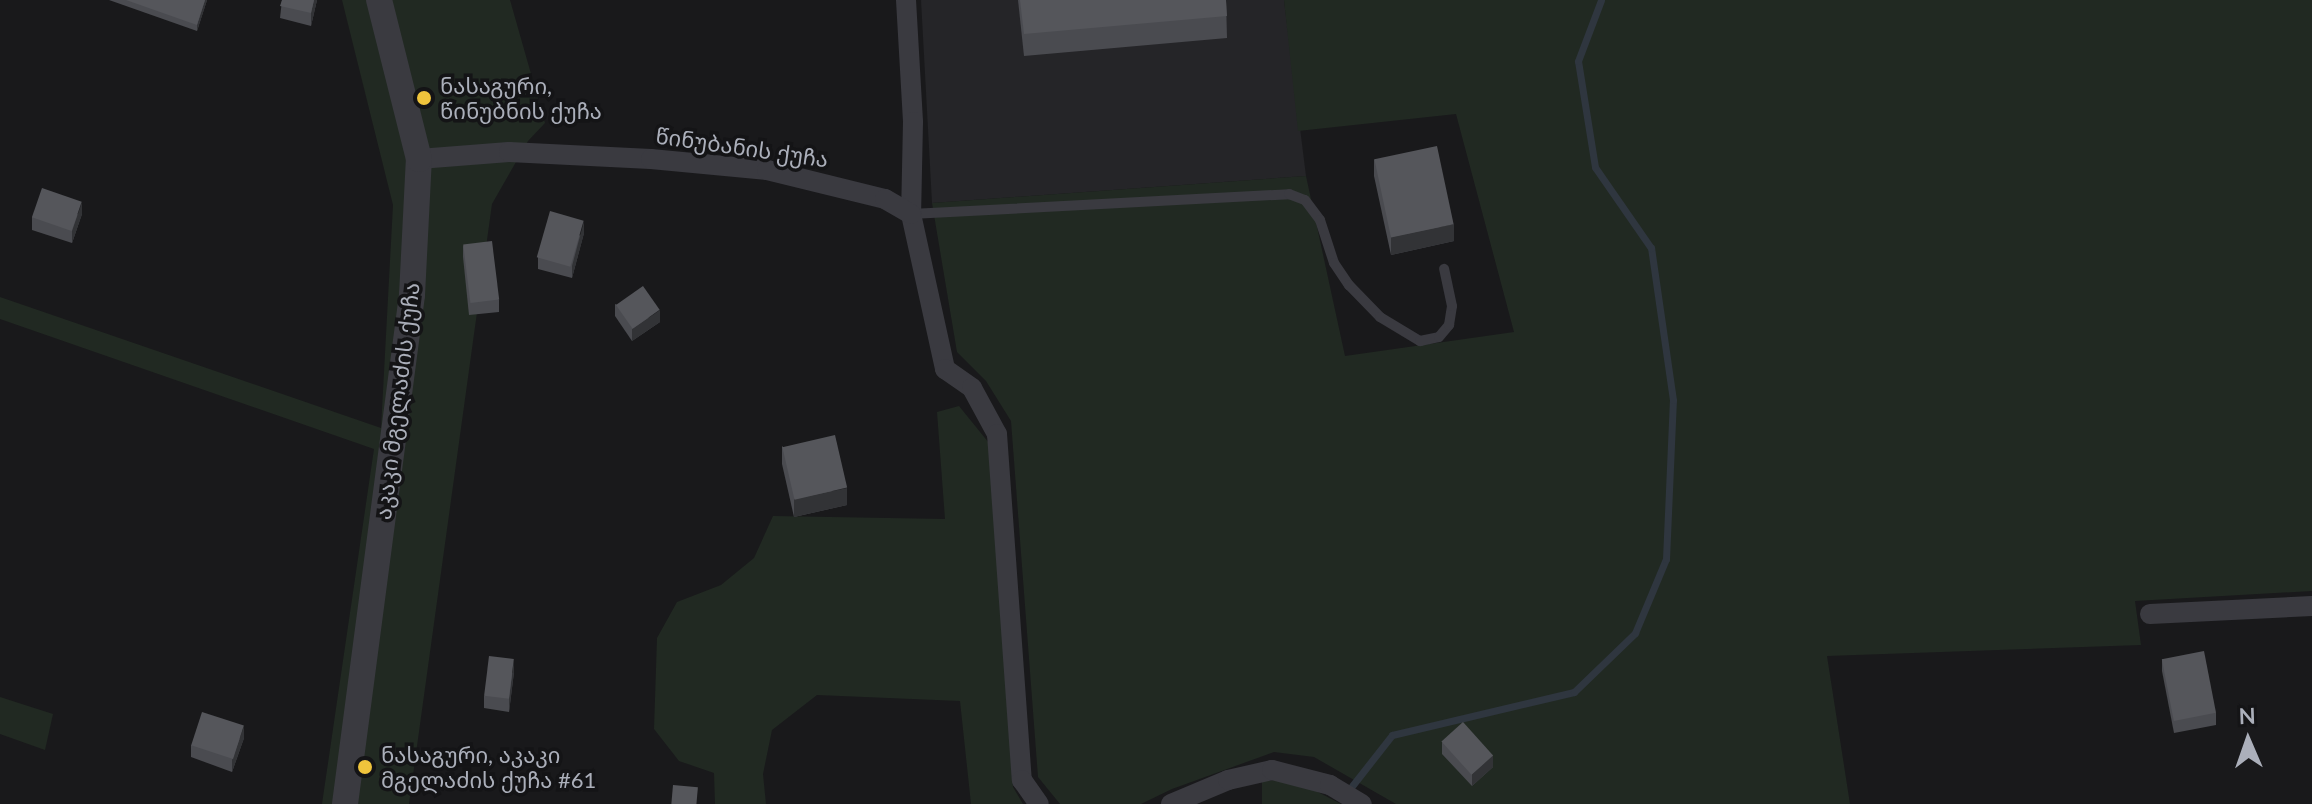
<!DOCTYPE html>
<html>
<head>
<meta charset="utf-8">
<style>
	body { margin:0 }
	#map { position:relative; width:2312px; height:804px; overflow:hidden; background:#19191b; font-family:Lato,"Noto Sans Georgian",sans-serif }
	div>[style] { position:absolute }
	.built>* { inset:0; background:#252528 }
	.green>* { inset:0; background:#212922 }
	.stream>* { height:7px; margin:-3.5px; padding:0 3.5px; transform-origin:3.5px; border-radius:3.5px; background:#2f363f }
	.service>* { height:10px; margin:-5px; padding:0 5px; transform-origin:5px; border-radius:5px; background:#3a3a40 }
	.minor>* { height:20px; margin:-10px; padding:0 10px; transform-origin:10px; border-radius:10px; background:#3a3a40 }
	.tertiary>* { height:26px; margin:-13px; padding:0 13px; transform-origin:13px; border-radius:13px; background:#3a3a40 }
	.wall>* { inset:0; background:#4a4b50 }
	.shaded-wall>* { inset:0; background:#323336 }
	.building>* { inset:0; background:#55565b; transform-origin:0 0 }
	.dots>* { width:22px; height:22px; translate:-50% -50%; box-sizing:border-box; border:4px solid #141416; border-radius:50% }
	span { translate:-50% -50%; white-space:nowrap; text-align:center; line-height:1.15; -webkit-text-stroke:7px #141416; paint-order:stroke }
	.poi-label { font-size:22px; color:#abafba }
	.left { translate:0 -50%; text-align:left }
	.street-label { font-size:22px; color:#abafba }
	.north { position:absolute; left:2208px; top:700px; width:80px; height:80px; -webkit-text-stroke:6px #141416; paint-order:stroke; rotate:358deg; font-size:22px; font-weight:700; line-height:32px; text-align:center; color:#abafba }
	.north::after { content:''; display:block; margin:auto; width:28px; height:36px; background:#abafba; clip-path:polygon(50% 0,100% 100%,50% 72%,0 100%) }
</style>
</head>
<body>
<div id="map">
	<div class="built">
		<div style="clip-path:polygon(921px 0,1284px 0,1306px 176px,932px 203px)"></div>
	</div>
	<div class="green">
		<div style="clip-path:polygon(342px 0,510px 0,545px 123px,528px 141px,492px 204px,409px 804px,322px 804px,374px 449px,0 319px,0 297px,381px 428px,393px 205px)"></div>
		<div style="clip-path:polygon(1284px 0,2312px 0,2312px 591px,2135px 601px,2141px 645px,1827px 656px,1850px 804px,1396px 804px,1314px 757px,1274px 752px,1172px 789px,1141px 804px,1060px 804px,1038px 777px,1011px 421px,986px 381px,957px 352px,932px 203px,1306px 176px,1345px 356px,1514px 332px,1456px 114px,1298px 131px)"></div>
		<div style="clip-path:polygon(959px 406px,989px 443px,1013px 787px,1023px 804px,971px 804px,960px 701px,817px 695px,772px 730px,763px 774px,766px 804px,715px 804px,714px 773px,679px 761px,654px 729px,657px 638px,677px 602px,721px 585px,754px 558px,773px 516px,945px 519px,937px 412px)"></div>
		<div style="clip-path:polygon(0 697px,53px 714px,45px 750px,0 734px)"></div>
		<div style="clip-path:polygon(1280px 780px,1312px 789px,1341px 804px,1262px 804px,1262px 781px)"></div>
	</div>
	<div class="stream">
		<div style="left:1352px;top:786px;width:65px;rotate:-51.9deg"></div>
		<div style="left:1392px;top:735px;width:187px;rotate:-13.3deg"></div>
		<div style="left:1574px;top:692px;width:85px;rotate:-44deg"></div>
		<div style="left:1635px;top:633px;width:80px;rotate:-67.3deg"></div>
		<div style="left:1666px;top:559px;width:159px;rotate:-87.5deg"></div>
		<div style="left:1673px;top:400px;width:154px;rotate:-98.2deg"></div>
		<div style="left:1651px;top:248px;width:98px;rotate:-124.7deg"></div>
		<div style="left:1595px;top:167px;width:107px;rotate:-99.1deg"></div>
		<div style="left:1578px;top:61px;width:65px;rotate:-69.3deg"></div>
	</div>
	<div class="service">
		<div style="left:911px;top:214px;width:379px;rotate:-3deg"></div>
		<div style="left:1289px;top:194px;width:17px;rotate:21deg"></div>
		<div style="left:1305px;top:200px;width:25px;rotate:53deg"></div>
		<div style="left:1320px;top:220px;width:45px;rotate:72deg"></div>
		<div style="left:1334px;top:263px;width:27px;rotate:56deg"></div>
		<div style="left:1349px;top:285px;width:45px;rotate:45.9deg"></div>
		<div style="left:1380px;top:317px;width:47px;rotate:31deg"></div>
		<div style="left:1420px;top:341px;width:19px;rotate:-12deg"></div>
		<div style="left:1439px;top:337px;width:16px;rotate:-50deg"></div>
		<div style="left:1449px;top:325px;width:19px;rotate:-81deg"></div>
		<div style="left:1452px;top:306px;width:38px;rotate:-102deg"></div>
	</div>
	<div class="minor">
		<div style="left:906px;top:0;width:122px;rotate:86.7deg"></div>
		<div style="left:913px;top:122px;width:92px;rotate:91.2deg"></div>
		<div style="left:911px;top:214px;width:159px;rotate:77.6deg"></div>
		<div style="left:945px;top:369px;width:33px;rotate:35deg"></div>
		<div style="left:972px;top:388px;width:52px;rotate:61.5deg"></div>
		<div style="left:997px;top:434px;width:347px;rotate:85.9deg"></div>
		<div style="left:1022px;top:780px;width:29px;rotate:55deg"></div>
		<div style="left:419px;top:159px;width:90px;rotate:-4.4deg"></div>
		<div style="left:509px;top:152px;width:142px;rotate:2.8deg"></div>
		<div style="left:651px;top:159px;width:117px;rotate:5.4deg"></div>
		<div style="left:767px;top:170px;width:122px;rotate:13.8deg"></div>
		<div style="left:885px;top:199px;width:30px;rotate:30deg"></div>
		<div style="left:2150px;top:614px;width:162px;rotate:-2.8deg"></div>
		<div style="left:1171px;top:804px;width:62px;rotate:-22.8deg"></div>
		<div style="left:1228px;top:780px;width:45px;rotate:-12.8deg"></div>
		<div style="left:1272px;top:770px;width:60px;rotate:14.5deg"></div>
		<div style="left:1330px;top:785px;width:37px;rotate:31deg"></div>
	</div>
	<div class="tertiary">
		<div style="left:345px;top:804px;width:513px;rotate:-82.5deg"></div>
		<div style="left:412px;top:295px;width:136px;rotate:-87.1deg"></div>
		<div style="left:419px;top:159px;width:164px;rotate:-104.1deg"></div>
	</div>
	<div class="wall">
		<div style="clip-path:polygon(109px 0,207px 0,197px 31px)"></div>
		<div style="clip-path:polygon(282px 0,317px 0,311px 26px,280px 18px)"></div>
		<div style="clip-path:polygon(1018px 0,1226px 0,1227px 38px,1024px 56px)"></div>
		<div style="clip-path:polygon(1374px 159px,1454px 241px,1391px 255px,1374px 176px)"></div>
		<div style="clip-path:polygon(82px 214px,72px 243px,32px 230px,32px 217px)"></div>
		<div style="clip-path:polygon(584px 233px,572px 278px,538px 269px,538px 257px)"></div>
		<div style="clip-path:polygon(463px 245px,499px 300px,499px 312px,469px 315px,463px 257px)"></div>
		<div style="clip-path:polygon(615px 304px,660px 322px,632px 341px,615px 316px)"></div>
		<div style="clip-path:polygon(782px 446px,847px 505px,794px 517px,782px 464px)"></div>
		<div style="clip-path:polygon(2162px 659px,2216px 713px,2216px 725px,2174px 733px,2162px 671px)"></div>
		<div style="clip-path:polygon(514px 672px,509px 712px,484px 708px,484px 696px)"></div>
		<div style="clip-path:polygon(244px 738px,232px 772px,191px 757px,191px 745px)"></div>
		<div style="clip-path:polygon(1442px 742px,1493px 767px,1472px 786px,1442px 754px)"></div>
	</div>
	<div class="shaded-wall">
		<div style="clip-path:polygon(205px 0,207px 0,197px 31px,197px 25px)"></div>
		<div style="clip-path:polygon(314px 0,317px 0,311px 26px,311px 13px)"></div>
		<div style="clip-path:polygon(82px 202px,82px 214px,72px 243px,72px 231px)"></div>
		<div style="clip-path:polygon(584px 221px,584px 233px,572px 278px,572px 266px)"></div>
		<div style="clip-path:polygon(1454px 224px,1454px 241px,1391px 255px,1391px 237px)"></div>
		<div style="clip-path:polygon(660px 310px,660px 322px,632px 341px,632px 329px)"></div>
		<div style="clip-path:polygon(847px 488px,847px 505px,794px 517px,794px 499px)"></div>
		<div style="clip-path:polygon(514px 659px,514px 672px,509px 712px,509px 699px)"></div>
		<div style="clip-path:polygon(244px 726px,244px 738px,232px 772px,232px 760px)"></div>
		<div style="clip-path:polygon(1493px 755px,1493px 767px,1472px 786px,1472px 774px)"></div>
	</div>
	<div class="building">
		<div style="clip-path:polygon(126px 0,205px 0,197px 25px)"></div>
		<div style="clip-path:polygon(282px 0,314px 0,311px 13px,280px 6px)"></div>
		<div style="clip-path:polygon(1020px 0,1226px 0,1227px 16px,1024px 34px)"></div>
		<div style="left:1437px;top:146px;width:80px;height:64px;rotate:78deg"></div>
		<div style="left:42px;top:188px;width:42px;height:31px;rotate:19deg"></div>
		<div style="left:550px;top:211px;width:35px;height:48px;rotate:16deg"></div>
		<div style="left:492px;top:241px;width:59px;height:29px;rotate:83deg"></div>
		<div style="left:643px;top:286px;width:29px;height:33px;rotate:55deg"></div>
		<div style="left:835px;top:435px;width:54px;height:54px;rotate:77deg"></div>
		<div style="left:2204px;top:651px;width:63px;height:43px;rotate:79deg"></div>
		<div style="left:489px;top:656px;width:25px;height:40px;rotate:7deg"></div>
		<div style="left:202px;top:712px;width:44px;height:35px;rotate:18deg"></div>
		<div style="left:1463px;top:722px;width:45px;height:29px;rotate:48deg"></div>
		<div style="left:673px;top:785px;width:25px;height:19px;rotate:5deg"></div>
	</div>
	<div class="dots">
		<div style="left:424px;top:98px;background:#efc43c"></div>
		<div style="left:365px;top:767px;background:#efc43c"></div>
	</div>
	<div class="poi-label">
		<span class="left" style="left:440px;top:98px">ნასაგური,<br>წინუბნის ქუჩა</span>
		<span class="left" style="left:381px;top:767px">ნასაგური, აკაკი<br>მგელაძის ქუჩა #61</span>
	</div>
	<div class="street-label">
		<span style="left:742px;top:147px;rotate:8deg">წინუბანის ქუჩა</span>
		<span style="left:397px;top:401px;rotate:-83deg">აკაკი მგელაძის ქუჩა</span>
	</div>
	<div class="north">N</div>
</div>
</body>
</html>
